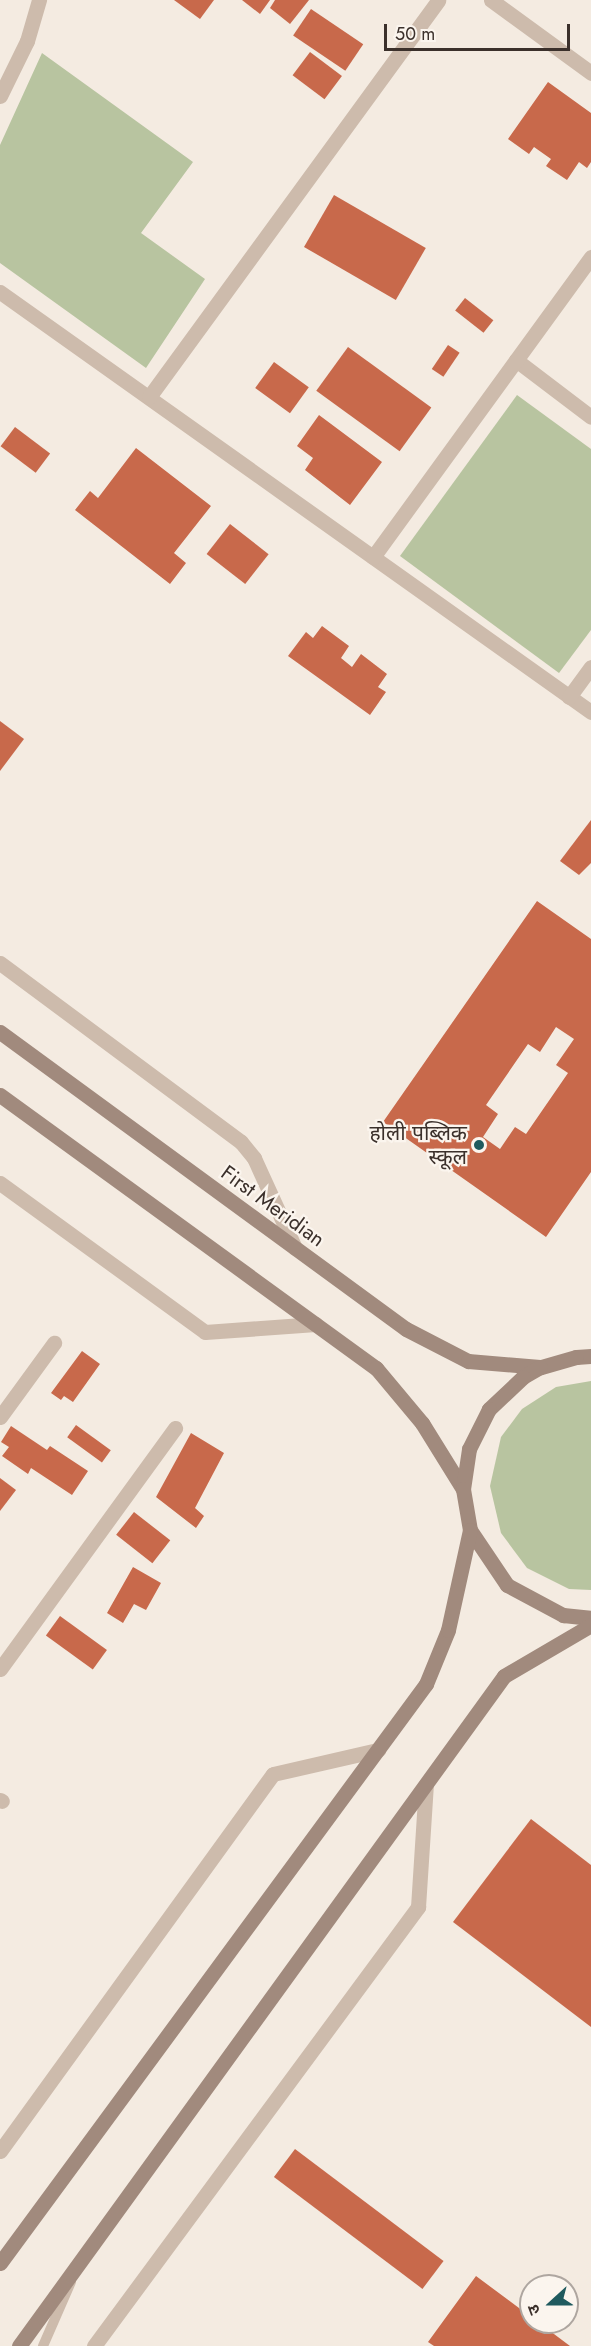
<!DOCTYPE html>
<html>
<head>
<meta charset="utf-8">
<style>
	body { margin:0 }
	#map { position:relative; width:591px; height:2346px; overflow:hidden; background:#f4ebe1; font-family:Jost,"Noto Sans Devanagari",sans-serif }
	div>[style] { position:absolute }
	.green>* { inset:0; background:#b8c4a0 }
	.building>* { inset:0; background:#c8694b; transform-origin:0 0 }
	.lane>* { height:10px; margin:-5px; padding:0 5px; transform-origin:5px; border-radius:5px; background:#cdbbac }
	.street>* { height:15px; margin:-7.5px; padding:0 7.5px; transform-origin:7.5px; border-radius:7.5px; background:#cdbbac }
	.secondary>* { height:15px; margin:-7.5px; padding:0 7.5px; transform-origin:7.5px; border-radius:7.5px; background:#a18a7d }
	.dots>* { width:16px; height:16px; translate:-50% -50%; box-sizing:border-box; border:3px solid #fbf5ee; border-radius:50% }
	span { translate:-50% -50%; white-space:nowrap; text-align:center; line-height:1.15; -webkit-text-stroke:4.5px #fbf5ee; paint-order:stroke }
	.poi-label { font-size:21px; color:#3b302b }
	.right { translate:-100% -50%; text-align:right }
	.street-label { font-size:21px; color:#3b302b }
	.north { position:absolute; left:519px; top:2274px; width:60px; height:60px; box-sizing:border-box; background:#fbf5ee; border:2px solid #aea6a0; border-radius:50%; rotate:249deg; font-size:16px; font-weight:700; line-height:24px; text-align:center; color:#3b302b }
	.north::after { content:''; display:block; margin:auto; width:21px; height:27px; background:#1f5a5e; clip-path:polygon(50% 0,100% 100%,50% 72%,0 100%) }
	.scale { position:absolute; left:384px; top:24px; width:186px; height:27px; box-sizing:border-box; border:3px solid #3b302b; border-top:0; padding-left:8px; font-size:18px; line-height:21px; white-space:nowrap; color:#3b302b; -webkit-text-stroke:4px #fbf5ee; paint-order:stroke }
</style>
</head>
<body>
<div id="map">
	<div class="green">
		<div style="clip-path:polygon(42px 53px,193px 162px,141px 233px,205px 279px,146px 368px,0 263px,0 145px)"></div>
		<div style="clip-path:polygon(517px 395px,591px 449px,591px 630px,559px 673px,400px 556px)"></div>
		<div style="clip-path:polygon(591px 1381px,591px 1590px,569px 1589px,527px 1568px,501px 1533px,490px 1486px,501px 1437px,522px 1409px,556px 1387px)"></div>
	</div>
	<div class="building">
		<div style="clip-path:polygon(174px 0,214px 0,200px 19px)"></div>
		<div style="clip-path:polygon(242px 0,270px 0,260px 14px)"></div>
		<div style="clip-path:polygon(275px 0,309px 0,290px 24px,270px 8px)"></div>
		<div style="left:311px;top:9px;width:63px;height:32px;rotate:34deg"></div>
		<div style="left:310px;top:52px;width:40px;height:29px;rotate:37deg"></div>
		<div style="clip-path:polygon(548px 82px,591px 113px,591px 162px,587px 168px,579px 162px,567px 180px,546px 166px,551px 159px,534px 147px,529px 154px,508px 139px)"></div>
		<div style="left:334px;top:195px;width:106px;height:60px;rotate:30deg"></div>
		<div style="left:465px;top:298px;width:36px;height:16px;rotate:38deg"></div>
		<div style="left:448px;top:345px;width:14px;height:29px;rotate:34deg"></div>
		<div style="left:348px;top:347px;width:103px;height:54px;rotate:36deg"></div>
		<div style="left:274px;top:362px;width:43px;height:32px;rotate:36deg"></div>
		<div style="clip-path:polygon(319px 415px,382px 462px,350px 505px,305px 470px,313px 458px,297px 446px)"></div>
		<div style="left:15px;top:427px;width:44px;height:24px;rotate:37deg"></div>
		<div style="clip-path:polygon(136px 448px,211px 506px,174px 553px,186px 563px,170px 584px,75px 510px,90px 491px,98px 498px)"></div>
		<div style="left:230px;top:524px;width:49px;height:38px;rotate:38deg"></div>
		<div style="clip-path:polygon(322px 626px,349px 646px,341px 658px,352px 667px,361px 654px,387px 674px,378px 687px,386px 692px,370px 715px,288px 656px,306px 632px,313px 638px)"></div>
		<div style="clip-path:polygon(0 721px,24px 739px,0 771px)"></div>
		<div style="clip-path:polygon(591px 820px,591px 863px,579px 875px,560px 861px)"></div>
		<div style="clip-path:polygon(evenodd,537px 901px,591px 939px,591px 1172px,546px 1237px,383px 1122px,537px 901px,556px 1027px,574px 1039px,556px 1065px,568px 1073px,526px 1134px,515px 1127px,500px 1149px,483px 1137px,498px 1114px,486px 1105px,528px 1044px,540px 1052px,556px 1027px)"></div>
		<div style="clip-path:polygon(82px 1351px,100px 1364px,73px 1402px,64px 1396px,61px 1400px,51px 1393px)"></div>
		<div style="left:76px;top:1425px;width:43px;height:15px;rotate:36deg"></div>
		<div style="clip-path:polygon(11px 1426px,47px 1450px,50px 1446px,88px 1471px,72px 1495px,31px 1468px,28px 1474px,2px 1456px,9px 1447px,1px 1442px)"></div>
		<div style="clip-path:polygon(191px 1433px,224px 1453px,195px 1508px,204px 1516px,196px 1528px,156px 1497px)"></div>
		<div style="clip-path:polygon(0 1478px,16px 1490px,0 1511px)"></div>
		<div style="left:134px;top:1512px;width:46px;height:29px;rotate:38deg"></div>
		<div style="clip-path:polygon(133px 1567px,161px 1583px,146px 1610px,134px 1604px,123px 1623px,107px 1613px)"></div>
		<div style="left:60px;top:1616px;width:58px;height:24px;rotate:36deg"></div>
		<div style="clip-path:polygon(531px 1819px,591px 1865px,591px 2027px,453px 1922px)"></div>
		<div style="left:295px;top:2149px;width:186px;height:35px;rotate:37deg"></div>
		<div style="clip-path:polygon(476px 2276px,531px 2317px,531px 2322px,538px 2322px,570px 2346px,434px 2346px,428px 2342px)"></div>
	</div>
	<div class="lane">
		<div style="left:43px;top:2346px;width:70px;rotate:-66.4deg"></div>
	</div>
	<div class="street">
		<div style="left:491px;top:0;width:124px;rotate:36.1deg"></div>
		<div style="left:0;top:96px;width:61px;rotate:-63.9deg"></div>
		<div style="left:27px;top:41px;width:43px;rotate:-73.7deg"></div>
		<div style="left:0;top:292px;width:725px;rotate:35.4deg"></div>
		<div style="left:516px;top:360px;width:94px;rotate:37.2deg"></div>
		<div style="left:149px;top:397px;width:491px;rotate:-53.9deg"></div>
		<div style="left:373px;top:557px;width:371px;rotate:-54deg"></div>
		<div style="left:569px;top:697px;width:37px;rotate:-54deg"></div>
		<div style="left:0;top:963px;width:300px;rotate:36.6deg"></div>
		<div style="left:241px;top:1142px;width:21px;rotate:51deg"></div>
		<div style="left:254px;top:1158px;width:99px;rotate:65.5deg"></div>
		<div style="left:0;top:1183px;width:253px;rotate:36deg"></div>
		<div style="left:205px;top:1332px;width:111px;rotate:-4.1deg"></div>
		<div style="left:0;top:1417px;width:92px;rotate:-53.9deg"></div>
		<div style="left:0;top:1669px;width:298px;rotate:-54deg"></div>
		<div style="left:0;top:1800px;width:2px;rotate:27deg"></div>
		<div style="left:0;top:2151px;width:465px;rotate:-54.1deg"></div>
		<div style="left:273px;top:1774px;width:108px;rotate:-12.9deg"></div>
		<div style="left:94px;top:2346px;width:546px;rotate:-53.57deg"></div>
		<div style="left:418px;top:1907px;width:123px;rotate:-86.3deg"></div>
	</div>
	<div class="secondary">
		<div style="left:0;top:1032px;width:503px;rotate:36.19deg"></div>
		<div style="left:406px;top:1329px;width:70px;rotate:27.3deg"></div>
		<div style="left:468px;top:1361px;width:72px;rotate:4.8deg"></div>
		<div style="left:0;top:1095px;width:465px;rotate:36deg"></div>
		<div style="left:376px;top:1368px;width:72px;rotate:50.1deg"></div>
		<div style="left:422px;top:1423px;width:78px;rotate:58.2deg"></div>
		<div style="left:591px;top:1356px;width:15px;rotate:176deg"></div>
		<div style="left:576px;top:1357px;width:37px;rotate:164deg"></div>
		<div style="left:540px;top:1367px;width:20px;rotate:150deg"></div>
		<div style="left:523px;top:1377px;width:47px;rotate:136.7deg"></div>
		<div style="left:489px;top:1409px;width:45px;rotate:116.6deg"></div>
		<div style="left:469px;top:1449px;width:40px;rotate:98.5deg"></div>
		<div style="left:463px;top:1489px;width:42px;rotate:80.3deg"></div>
		<div style="left:470px;top:1530px;width:66px;rotate:56.1deg"></div>
		<div style="left:507px;top:1585px;width:64px;rotate:28.2deg"></div>
		<div style="left:563px;top:1615px;width:28px;rotate:6deg"></div>
		<div style="left:0;top:2263px;width:719px;rotate:-53.66deg"></div>
		<div style="left:426px;top:1684px;width:58px;rotate:-67.8deg"></div>
		<div style="left:448px;top:1630px;width:102px;rotate:-77.6deg"></div>
		<div style="left:19px;top:2346px;width:827px;rotate:-54.1deg"></div>
		<div style="left:504px;top:1676px;width:101px;rotate:-30.4deg"></div>
	</div>
	<div class="dots">
		<div style="left:479px;top:1145px;background:#1f5a5e"></div>
	</div>
	<div class="poi-label">
		<span class="right" style="left:467px;top:1145px">होली पब्लिक<br>स्कूल</span>
	</div>
	<div class="street-label">
		<span style="left:273px;top:1206px;rotate:36deg">First Meridian</span>
	</div>
	<div class="north">उ</div>
	<div class="scale">50 m</div>
</div>
</body>
</html>
